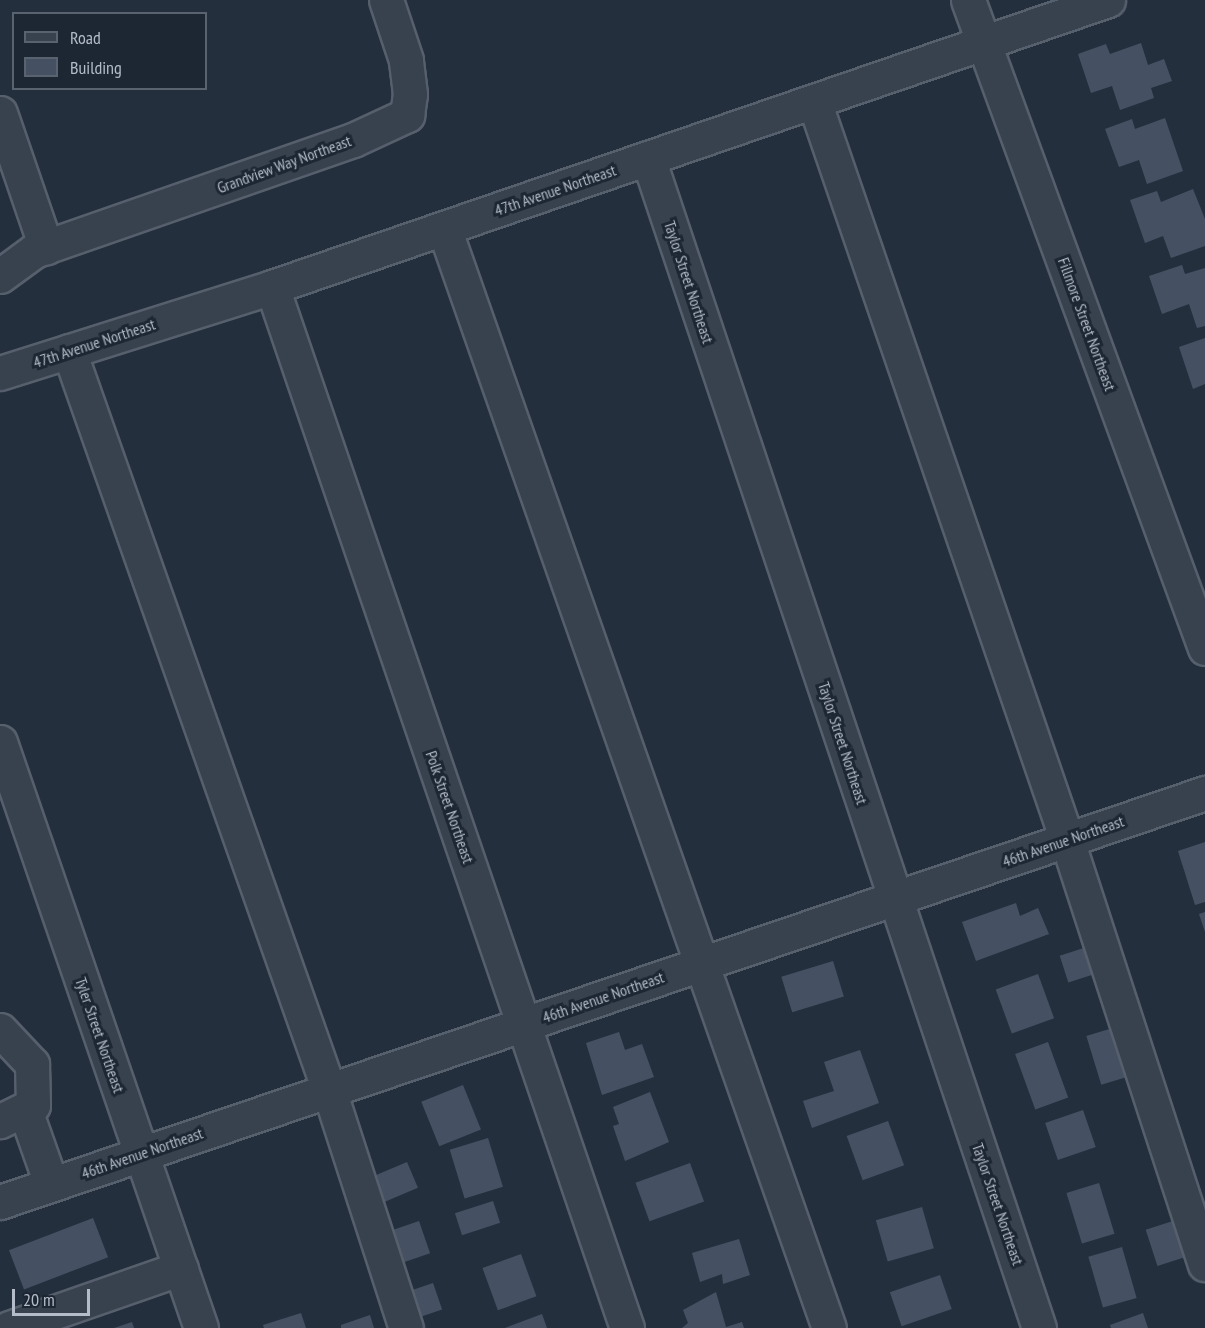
<!DOCTYPE html>
<html>
<head>
<meta charset="utf-8">
<style>
	body { margin:0 }
	#map { position:relative; width:1205px; height:1328px; overflow:hidden; background:#242f3e; font-family:"PT Sans Narrow",sans-serif }
	div>[style] { position:absolute }
	.building>* { inset:0; background:#455162; transform-origin:0 0 }
	.roads { filter:drop-shadow(2px 0 #565f6c) drop-shadow(-2px 0 #565f6c) drop-shadow(0 2px #565f6c) drop-shadow(0 -2px #565f6c) }
	.minor>* { height:33px; margin:-16.5px; padding:0 16.5px; transform-origin:16.5px; border-radius:16.5px; background:#38414e }
	span { translate:-50% -50%; white-space:nowrap; text-align:center; line-height:1.15; -webkit-text-stroke:6px #1d2633; paint-order:stroke }
	.street-label { font-size:16px; color:#b4bcc9 }
	.legend { position:absolute; left:12px; top:12px; width:195px; height:78px; box-sizing:border-box; background:#1d2633; border:2px solid #59626f; margin:0; padding:8px 10px; list-style:none; font-size:18px; color:#b4bcc9 }
	.legend li { display:flex; align-items:center; gap:12px; height:30px }
	.legend b { width:30px; border:2px solid #59626f }
	.scale { position:absolute; left:12px; top:1289px; width:78px; height:27px; box-sizing:border-box; border:3px solid #b4bcc9; border-top:0; padding-left:8px; font-size:18px; line-height:21px; white-space:nowrap; color:#b4bcc9; -webkit-text-stroke:4px #1d2633; paint-order:stroke }
</style>
</head>
<body>
<div id="map">
	<div class="building">
		<div style="clip-path:polygon(1141px 43px,1148px 65px,1164px 59px,1172px 81px,1151px 88px,1154px 98px,1120px 110px,1112px 86px,1091px 93px,1078px 54px,1106px 44px,1110px 54px)"></div>
		<div style="clip-path:polygon(1165px 118px,1183px 171px,1147px 184px,1139px 160px,1119px 167px,1105px 129px,1132px 119px,1135px 129px)"></div>
		<div style="clip-path:polygon(1193px 189px,1205px 219px,1205px 246px,1171px 258px,1163px 236px,1145px 243px,1130px 200px,1157px 191px,1161px 202px)"></div>
		<div style="clip-path:polygon(1182px 265px,1185px 274px,1205px 268px,1205px 326px,1197px 328px,1189px 304px,1162px 314px,1149px 276px)"></div>
		<div style="clip-path:polygon(1205px 338px,1205px 384px,1193px 389px,1179px 347px)"></div>
		<div style="clip-path:polygon(1205px 842px,1205px 902px,1195px 905px,1178px 851px)"></div>
		<div style="clip-path:polygon(1016px 903px,1020px 916px,1038px 908px,1049px 934px,976px 961px,962px 922px)"></div>
		<div style="clip-path:polygon(1205px 912px,1205px 932px,1199px 914px)"></div>
		<div style="left:1093px;top:945px;width:28px;height:35px;rotate:72deg"></div>
		<div style="left:833px;top:961px;width:37px;height:54px;rotate:73deg"></div>
		<div style="left:1038px;top:974px;width:47px;height:45px;rotate:70deg"></div>
		<div style="left:1116px;top:1027px;width:51px;height:31px;rotate:73deg"></div>
		<div style="clip-path:polygon(619px 1032px,625px 1050px,642px 1044px,654px 1077px,602px 1095px,586px 1043px)"></div>
		<div style="left:1048px;top:1042px;width:59px;height:35px;rotate:70deg"></div>
		<div style="clip-path:polygon(860px 1050px,879px 1103px,812px 1128px,803px 1101px,834px 1091px,824px 1062px)"></div>
		<div style="left:463px;top:1085px;width:48px;height:45px;rotate:68deg"></div>
		<div style="clip-path:polygon(650px 1092px,669px 1142px,625px 1161px,613px 1126px,619px 1124px,613px 1107px)"></div>
		<div style="left:1083px;top:1110px;width:39px;height:40px;rotate:71deg"></div>
		<div style="left:888px;top:1121px;width:47px;height:44px;rotate:70deg"></div>
		<div style="left:488px;top:1138px;width:51px;height:40px;rotate:73deg"></div>
		<div style="left:407px;top:1162px;width:28px;height:43px;rotate:67deg"></div>
		<div style="left:690px;top:1163px;width:41px;height:58px;rotate:70deg"></div>
		<div style="left:1099px;top:1183px;width:53px;height:34px;rotate:73deg"></div>
		<div style="left:493px;top:1201px;width:23px;height:40px;rotate:72deg"></div>
		<div style="left:922px;top:1207px;width:43px;height:48px;rotate:74deg"></div>
		<div style="left:93px;top:1218px;width:42px;height:90px;rotate:69deg"></div>
		<div style="left:1179px;top:1219px;width:38px;height:35px;rotate:72deg"></div>
		<div style="left:419px;top:1221px;width:34px;height:37px;rotate:71deg"></div>
		<div style="clip-path:polygon(739px 1239px,750px 1275px,723px 1284px,722px 1274px,700px 1282px,692px 1253px)"></div>
		<div style="left:1122px;top:1247px;width:53px;height:35px;rotate:74deg"></div>
		<div style="left:521px;top:1254px;width:45px;height:41px;rotate:70deg"></div>
		<div style="left:940px;top:1275px;width:36px;height:53px;rotate:71deg"></div>
		<div style="left:433px;top:1283px;width:28px;height:28px;rotate:71deg"></div>
		<div style="clip-path:polygon(716px 1292px,726px 1327px,742px 1322px,744px 1328px,682px 1328px,688px 1323px,683px 1310px)"></div>
		<div style="clip-path:polygon(301px 1313px,306px 1328px,264px 1328px,263px 1325px)"></div>
		<div style="clip-path:polygon(1143px 1313px,1148px 1328px,1111px 1328px,1110px 1325px)"></div>
		<div style="clip-path:polygon(542px 1314px,547px 1328px,505px 1328px)"></div>
		<div style="clip-path:polygon(370px 1315px,374px 1328px,341px 1328px,341px 1325px)"></div>
		<div style="clip-path:polygon(132px 1322px,134px 1328px,114px 1328px)"></div>
	</div>
	<div class="roads">
		<div class="minor">
			<div style="left:968px;top:0;width:690px;rotate:69.91deg"></div>
			<div style="left:814px;top:101px;width:781px;rotate:71.1deg"></div>
			<div style="left:1067px;top:840px;width:446px;rotate:72deg"></div>
			<div style="left:0;top:113px;width:142px;rotate:71.1deg"></div>
			<div style="left:648px;top:158px;width:1234px;rotate:71.52deg"></div>
			<div style="left:444px;top:228px;width:1165px;rotate:70.71deg"></div>
			<div style="left:0;top:276px;width:42px;rotate:-36.3deg"></div>
			<div style="left:34px;top:251px;width:338px;rotate:-19.2deg"></div>
			<div style="left:353px;top:140px;width:60px;rotate:-24.8deg"></div>
			<div style="left:407px;top:115px;width:21px;rotate:-82deg"></div>
			<div style="left:410px;top:94px;width:34px;rotate:-97deg"></div>
			<div style="left:406px;top:60px;width:63px;rotate:-108.4deg"></div>
			<div style="left:272px;top:287px;width:1100px;rotate:71.17deg"></div>
			<div style="left:69px;top:351px;width:783px;rotate:70.62deg"></div>
			<div style="left:329px;top:1090px;width:250px;rotate:72.1deg"></div>
			<div style="left:0;top:373px;width:285px;rotate:-17.5deg"></div>
			<div style="left:272px;top:287px;width:884px;rotate:-18.95deg"></div>
			<div style="left:0;top:742px;width:620px;rotate:71.07deg"></div>
			<div style="left:0;top:1030px;width:47px;rotate:46.7deg"></div>
			<div style="left:32px;top:1064px;width:41px;rotate:88.6deg"></div>
			<div style="left:33px;top:1105px;width:37px;rotate:154deg"></div>
			<div style="left:25px;top:1110px;width:78px;rotate:70.6deg"></div>
			<div style="left:0;top:1202px;width:1273px;rotate:-18.75deg"></div>
			<div style="left:9px;top:1328px;width:182px;rotate:-19.2deg"></div>
		</div>
	</div>
	<div class="street-label">
		<span style="left:284px;top:164px;rotate:-20deg">Grandview Way Northeast</span>
		<span style="left:555px;top:190px;rotate:-19deg">47th Avenue Northeast</span>
		<span style="left:689px;top:282px;rotate:72deg">Taylor Street Northeast</span>
		<span style="left:1087px;top:324px;rotate:70deg">Fillmore Street Northeast</span>
		<span style="left:94px;top:343px;rotate:-18deg">47th Avenue Northeast</span>
		<span style="left:843px;top:743px;rotate:72deg">Taylor Street Northeast</span>
		<span style="left:450px;top:807px;rotate:71deg">Polk Street Northeast</span>
		<span style="left:1063px;top:841px;rotate:-19deg">46th Avenue Northeast</span>
		<span style="left:603px;top:997px;rotate:-19deg">46th Avenue Northeast</span>
		<span style="left:100px;top:1035px;rotate:71deg">Tyler Street Northeast</span>
		<span style="left:142px;top:1153px;rotate:-19deg">46th Avenue Northeast</span>
		<span style="left:998px;top:1204px;rotate:71deg">Taylor Street Northeast</span>
	</div>
	<ul class="legend">
	<li><b style="height:8px;background:#38414e"></b>Road</li>
	<li><b style="height:16px;background:#455162"></b>Building</li>
	</ul>
	<div class="scale">20 m</div>
</div>
</body>
</html>
